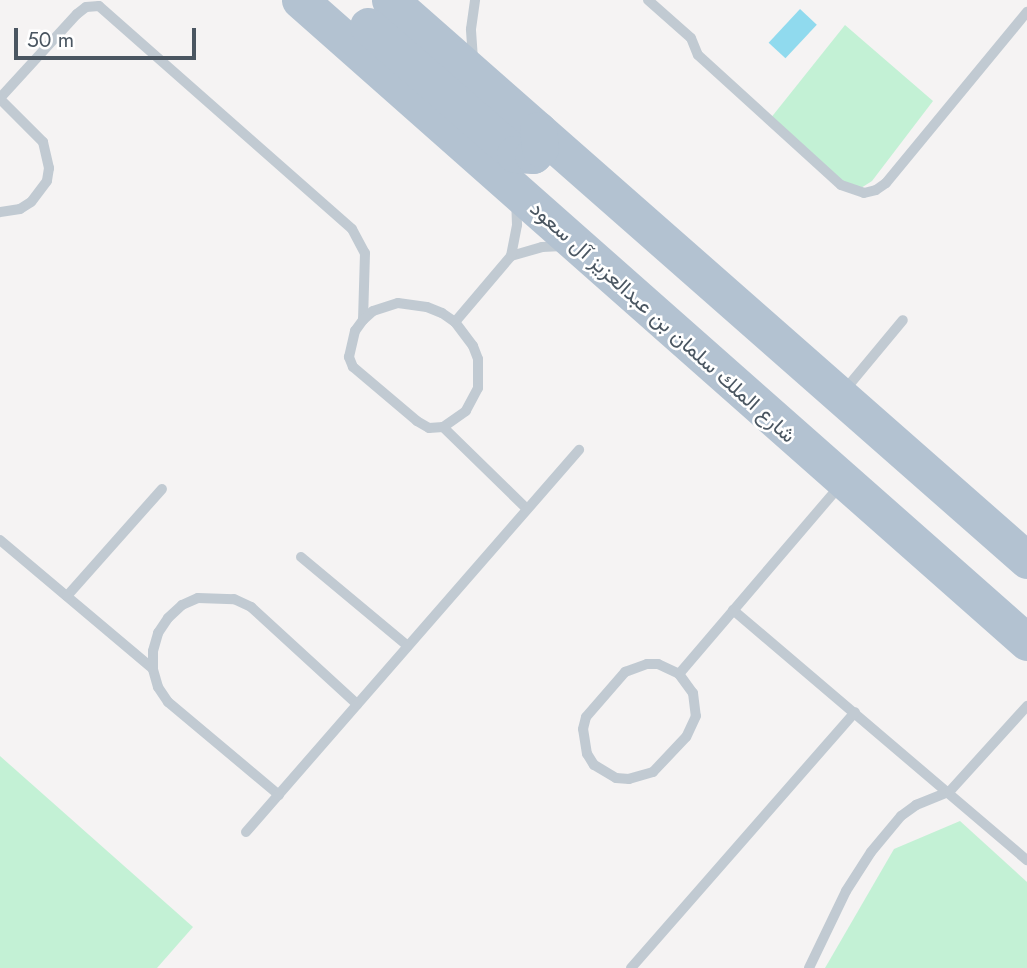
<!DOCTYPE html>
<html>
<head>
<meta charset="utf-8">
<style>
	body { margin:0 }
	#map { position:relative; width:1027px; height:968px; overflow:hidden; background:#f5f3f3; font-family:Jost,Vazirmatn,sans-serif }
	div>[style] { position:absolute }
	.green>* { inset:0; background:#c3f1d5 }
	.water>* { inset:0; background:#90daee; transform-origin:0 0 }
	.lane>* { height:10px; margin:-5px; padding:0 5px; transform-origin:5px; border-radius:5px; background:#c1cad2 }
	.primary>* { height:37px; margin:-18.5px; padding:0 18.5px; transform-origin:18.5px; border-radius:18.5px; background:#b3c2d1 }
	span { translate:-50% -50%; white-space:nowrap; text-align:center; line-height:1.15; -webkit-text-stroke:5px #fff; paint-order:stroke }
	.street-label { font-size:21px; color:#4a5661 }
	.scale { position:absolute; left:14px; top:28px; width:182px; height:32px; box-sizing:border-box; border:4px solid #4a5661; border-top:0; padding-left:9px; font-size:21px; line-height:24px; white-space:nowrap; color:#4a5661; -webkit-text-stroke:5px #fff; paint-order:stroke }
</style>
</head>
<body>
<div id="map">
	<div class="green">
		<div style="clip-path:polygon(845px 25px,933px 101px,872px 181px,861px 188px,837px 186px,770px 119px)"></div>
		<div style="clip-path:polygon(0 756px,193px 927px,157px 968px,0 968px)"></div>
		<div style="clip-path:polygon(960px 821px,1027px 882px,1027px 968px,825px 968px,894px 849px)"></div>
	</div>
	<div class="water">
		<div style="left:800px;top:9px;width:23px;height:46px;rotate:43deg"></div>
	</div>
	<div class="lane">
		<div style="left:648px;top:0;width:57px;rotate:41.5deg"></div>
		<div style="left:691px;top:38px;width:18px;rotate:68deg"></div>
		<div style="left:698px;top:55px;width:193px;rotate:42.3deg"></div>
		<div style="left:841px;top:185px;width:24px;rotate:19deg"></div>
		<div style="left:864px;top:193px;width:12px;rotate:-14deg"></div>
		<div style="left:876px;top:190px;width:12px;rotate:-35deg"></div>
		<div style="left:886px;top:183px;width:222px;rotate:-50.5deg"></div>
		<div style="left:473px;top:59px;width:30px;rotate:-94deg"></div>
		<div style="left:471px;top:29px;width:29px;rotate:-82deg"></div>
		<div style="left:0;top:98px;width:114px;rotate:-47.5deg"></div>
		<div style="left:77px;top:14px;width:11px;rotate:-38deg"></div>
		<div style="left:86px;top:7px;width:13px;rotate:-4deg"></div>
		<div style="left:99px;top:6px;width:337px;rotate:41.4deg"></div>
		<div style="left:352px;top:229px;width:27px;rotate:62deg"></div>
		<div style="left:365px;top:253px;width:67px;rotate:91.7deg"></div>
		<div style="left:0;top:99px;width:61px;rotate:45deg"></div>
		<div style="left:43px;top:142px;width:27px;rotate:77deg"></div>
		<div style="left:49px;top:168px;width:13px;rotate:99deg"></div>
		<div style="left:47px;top:181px;width:26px;rotate:127deg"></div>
		<div style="left:31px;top:202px;width:13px;rotate:148deg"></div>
		<div style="left:20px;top:209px;width:20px;rotate:171deg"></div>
		<div style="left:511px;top:256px;width:32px;rotate:-16deg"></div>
		<div style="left:542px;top:247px;width:21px;rotate:-3deg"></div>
		<div style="left:398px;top:303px;width:29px;rotate:8deg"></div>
		<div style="left:427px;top:307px;width:16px;rotate:22deg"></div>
		<div style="left:442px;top:313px;width:16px;rotate:35deg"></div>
		<div style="left:455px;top:322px;width:30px;rotate:53deg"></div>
		<div style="left:473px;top:346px;width:14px;rotate:69deg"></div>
		<div style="left:478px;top:359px;width:29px;rotate:90deg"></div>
		<div style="left:478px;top:388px;width:26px;rotate:118deg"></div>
		<div style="left:466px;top:411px;width:28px;rotate:145deg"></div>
		<div style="left:443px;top:427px;width:14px;rotate:176deg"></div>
		<div style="left:429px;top:428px;width:14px;rotate:-150deg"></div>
		<div style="left:417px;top:421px;width:84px;rotate:-139.8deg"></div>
		<div style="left:353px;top:367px;width:11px;rotate:-112deg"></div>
		<div style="left:349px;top:357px;width:27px;rotate:-77deg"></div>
		<div style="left:355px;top:331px;width:14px;rotate:-54deg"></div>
		<div style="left:363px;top:320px;width:13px;rotate:-42deg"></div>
		<div style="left:373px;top:311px;width:26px;rotate:-18deg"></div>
		<div style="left:455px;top:322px;width:87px;rotate:-49.7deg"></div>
		<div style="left:511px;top:256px;width:32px;rotate:-79deg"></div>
		<div style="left:517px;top:225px;width:23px;rotate:-92deg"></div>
		<div style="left:844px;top:391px;width:92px;rotate:-50.3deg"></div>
		<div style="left:443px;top:427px;width:117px;rotate:44.3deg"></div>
		<div style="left:0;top:540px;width:200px;rotate:40.1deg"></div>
		<div style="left:301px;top:557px;width:139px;rotate:39.8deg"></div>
		<div style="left:67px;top:596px;width:143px;rotate:-48.4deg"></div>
		<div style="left:733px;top:610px;width:386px;rotate:40.4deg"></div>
		<div style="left:647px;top:664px;width:11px"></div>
		<div style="left:658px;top:664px;width:23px;rotate:25deg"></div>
		<div style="left:679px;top:674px;width:24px;rotate:54deg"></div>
		<div style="left:693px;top:693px;width:23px;rotate:83deg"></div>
		<div style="left:696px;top:716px;width:23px;rotate:115deg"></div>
		<div style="left:686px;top:737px;width:48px;rotate:133.3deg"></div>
		<div style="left:653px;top:772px;width:25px;rotate:164deg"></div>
		<div style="left:629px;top:779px;width:13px;rotate:-176deg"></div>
		<div style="left:616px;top:778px;width:26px;rotate:-149deg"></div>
		<div style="left:594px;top:765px;width:13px;rotate:-122deg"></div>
		<div style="left:587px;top:754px;width:25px;rotate:-99deg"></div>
		<div style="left:583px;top:729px;width:12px;rotate:-76deg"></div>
		<div style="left:586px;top:717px;width:60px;rotate:-49.1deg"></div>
		<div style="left:625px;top:672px;width:23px;rotate:-20deg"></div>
		<div style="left:679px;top:674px;width:250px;rotate:-49.5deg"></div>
		<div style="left:279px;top:795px;width:145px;rotate:-140deg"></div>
		<div style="left:168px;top:702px;width:18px;rotate:-124deg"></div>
		<div style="left:158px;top:687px;width:19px;rotate:-106deg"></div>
		<div style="left:153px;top:669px;width:18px;rotate:-90deg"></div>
		<div style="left:153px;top:651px;width:19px;rotate:-74deg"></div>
		<div style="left:158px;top:633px;width:18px;rotate:-56deg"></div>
		<div style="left:168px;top:618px;width:19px;rotate:-43deg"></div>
		<div style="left:182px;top:605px;width:17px;rotate:-24deg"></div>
		<div style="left:198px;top:598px;width:36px;rotate:2deg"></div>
		<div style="left:234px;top:599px;width:19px;rotate:25deg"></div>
		<div style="left:251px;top:607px;width:144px;rotate:42.5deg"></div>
		<div style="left:246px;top:832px;width:507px;rotate:-48.92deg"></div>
		<div style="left:631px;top:968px;width:340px;rotate:-48.8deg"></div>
		<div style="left:809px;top:968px;width:85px;rotate:-64.3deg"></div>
		<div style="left:846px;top:891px;width:46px;rotate:-57.3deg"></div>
		<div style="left:871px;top:852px;width:47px;rotate:-50.2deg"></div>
		<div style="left:901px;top:816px;width:19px;rotate:-36deg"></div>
		<div style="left:916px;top:805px;width:37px;rotate:-22deg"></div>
		<div style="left:950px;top:791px;width:115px;rotate:-47.8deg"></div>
	</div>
	<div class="primary">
		<div style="left:300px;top:0;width:970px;rotate:41.45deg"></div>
		<div style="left:390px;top:0;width:848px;rotate:41.32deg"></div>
		<div style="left:368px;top:26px;width:195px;rotate:41deg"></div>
		<div style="left:515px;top:154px;width:18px;rotate:3deg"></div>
		<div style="left:533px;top:155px;width:10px;rotate:-45deg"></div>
		<div style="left:540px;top:148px;width:18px;rotate:-96deg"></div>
	</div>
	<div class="street-label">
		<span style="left:663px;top:322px;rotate:42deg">شارع الملك سلمان بن عبدالعزيز آل سعود</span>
	</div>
	<div class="scale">50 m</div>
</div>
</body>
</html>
